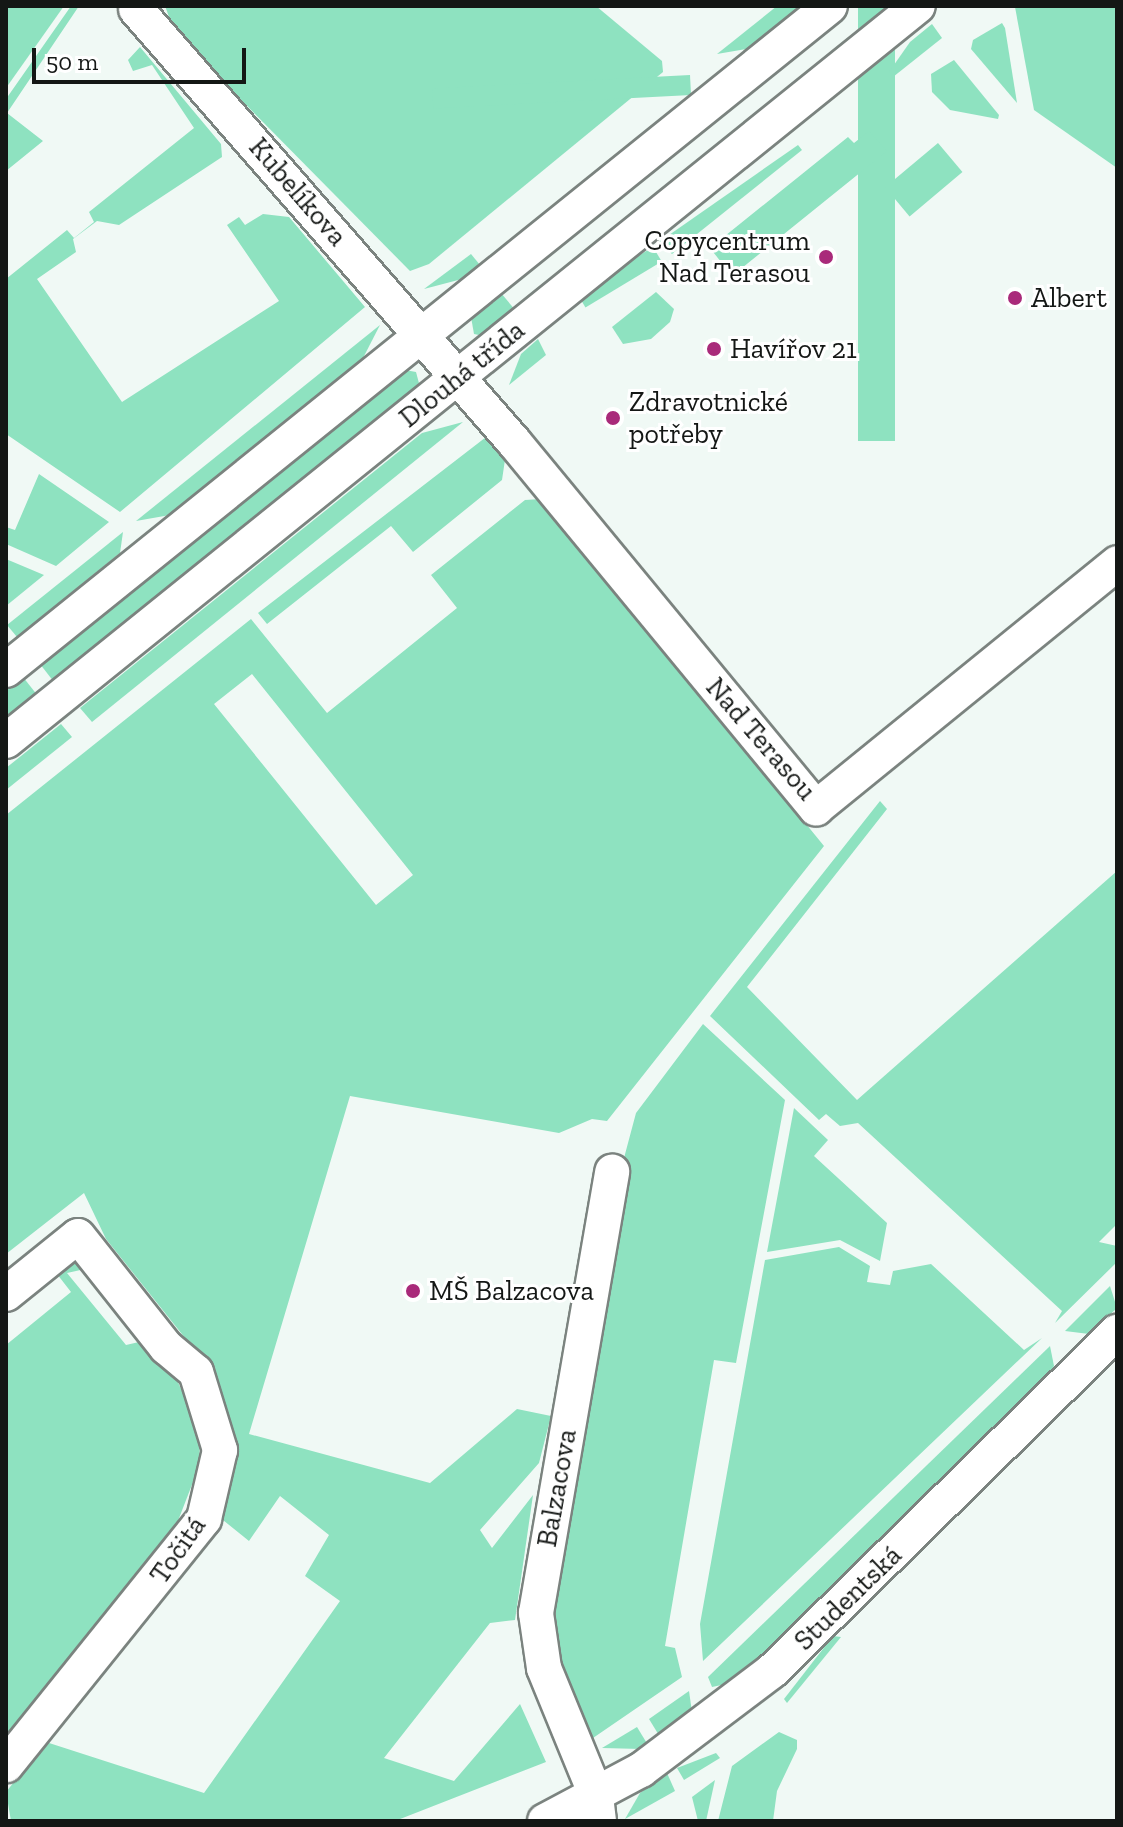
<!DOCTYPE html>
<html>
<head>
<meta charset="utf-8">
<style>
	body { margin:0 }
	#map { position:relative; width:1123px; height:1827px; overflow:hidden; background:#f0f9f5; font-family:"Zilla Slab",serif }
	div>[style] { position:absolute }
	.green>* { inset:0; background:#8ee2c0; transform-origin:0 0 }
	.roads { filter:drop-shadow(2px 0 #7b837f) drop-shadow(-2px 0 #7b837f) drop-shadow(0 2px #7b837f) drop-shadow(0 -2px #7b837f) }
	.minor>* { height:34px; margin:-17px; padding:0 17px; transform-origin:17px; border-radius:17px; background:#fff }
	.dots>* { width:22px; height:22px; translate:-50% -50%; box-sizing:border-box; border:4px solid #fff; border-radius:50% }
	span { translate:-50% -50%; white-space:nowrap; text-align:center; line-height:1.15; -webkit-text-stroke:6px #fff; paint-order:stroke }
	.street-label { font-size:28px; color:#141715 }
	.poi-label { font-size:28px; color:#141715 }
	.right { translate:-100% -50%; text-align:right }
	.left { translate:0 -50%; text-align:left }
	.frame { position:absolute; inset:0; border:8px solid #141715; pointer-events:none }
	.scale { position:absolute; left:32px; top:48px; width:214px; height:36px; box-sizing:border-box; border:4px solid #141715; border-top:0; padding-left:10px; font-size:24px; line-height:28px; white-space:nowrap; color:#141715; -webkit-text-stroke:6px #fff; paint-order:stroke }
</style>
</head>
<body>
<div id="map">
	<div class="green">
		<div style="clip-path:polygon(6px 6px,64px 6px,6px 88px)"></div>
		<div style="clip-path:polygon(71px 6px,79px 6px,7px 113px,43px 141px,6px 171px,6px 99px)"></div>
		<div style="clip-path:polygon(165px 6px,596px 6px,662px 61px,663px 72px,429px 264px,410px 271px,175px 33px)"></div>
		<div style="clip-path:polygon(777px 6px,803px 6px,752px 48px,717px 54px)"></div>
		<div style="left:858px;top:6px;width:37px;height:435px"></div>
		<div style="clip-path:polygon(1117px 6px,1117px 168px,1034px 110px,1015px 7px)"></div>
		<div style="clip-path:polygon(1002px 23px,1005px 28px,1017px 103px,971px 49px,973px 40px)"></div>
		<div style="clip-path:polygon(932px 24px,942px 38px,893px 77px,889px 72px,910px 42px)"></div>
		<div style="clip-path:polygon(140px 47px,221px 144px,222px 157px,119px 225px,97px 221px,73px 239px,76px 252px,37px 279px,122px 402px,279px 301px,227px 225px,239px 217px,245px 225px,263px 214px,289px 217px,365px 307px,120px 512px,6px 434px,6px 279px,67px 230px,74px 238px,94px 222px,89px 212px,194px 128px,152px 65px,133px 71px,128px 60px)"></div>
		<div style="clip-path:polygon(954px 60px,999px 115px,998px 119px,950px 110px,932px 92px,931px 74px)"></div>
		<div style="left:690px;top:75px;width:20px;height:258px;rotate:87deg"></div>
		<div style="clip-path:polygon(869px 131px,887px 151px,732px 276px,710px 248px,848px 137px,854px 143px)"></div>
		<div style="left:938px;top:143px;width:38px;height:69px;rotate:50deg"></div>
		<div style="clip-path:polygon(798px 145px,802px 150px,672px 254px,659px 242px)"></div>
		<div style="left:653px;top:247px;width:17px;height:89px;rotate:59deg"></div>
		<div style="clip-path:polygon(471px 254px,480px 265px,462px 279px,424px 289px)"></div>
		<div style="clip-path:polygon(656px 292px,674px 309px,670px 322px,651px 339px,623px 344px,612px 327px)"></div>
		<div style="clip-path:polygon(501px 293px,516px 311px,484px 336px,474px 334px,471px 317px)"></div>
		<div style="clip-path:polygon(380px 325px,362px 360px,170px 515px,136px 521px)"></div>
		<div style="clip-path:polygon(538px 339px,546px 355px,509px 385px,521px 354px)"></div>
		<div style="clip-path:polygon(405px 370px,416px 372px,420px 387px,54px 682px,40px 664px)"></div>
		<div style="clip-path:polygon(463px 422px,92px 722px,80px 708px,422px 433px)"></div>
		<div style="clip-path:polygon(490px 434px,506px 453px,502px 480px,413px 552px,391px 526px,267px 624px,258px 613px)"></div>
		<div style="clip-path:polygon(39px 474px,109px 522px,56px 566px,6px 544px,6px 527px,15px 530px)"></div>
		<div style="clip-path:polygon(evenodd,541px 499px,824px 846px,607px 1121px,592px 1119px,559px 1133px,350px 1096px,249px 1434px,430px 1483px,517px 1409px,551px 1416px,539px 1463px,480px 1530px,492px 1548px,533px 1495px,515px 1620px,490px 1623px,384px 1758px,454px 1781px,520px 1704px,546px 1762px,395px 1821px,11px 1821px,6px 1792px,46px 1742px,204px 1793px,340px 1601px,305px 1576px,329px 1535px,280px 1496px,249px 1541px,213px 1512px,205px 1363px,106px 1239px,84px 1193px,6px 1254px,6px 815px,251px 619px,327px 713px,457px 608px,431px 575px,525px 500px,541px 499px,252px 674px,413px 875px,376px 905px,214px 704px,252px 674px)"></div>
		<div style="clip-path:polygon(123px 532px,120px 553px,17px 637px,7px 625px)"></div>
		<div style="clip-path:polygon(6px 559px,44px 575px,6px 606px)"></div>
		<div style="clip-path:polygon(23px 677px,38px 696px,6px 721px,6px 691px)"></div>
		<div style="clip-path:polygon(61px 724px,72px 737px,6px 790px,6px 768px)"></div>
		<div style="clip-path:polygon(880px 801px,887px 809px,747px 987px,857px 1100px,1117px 871px,1117px 1224px,1099px 1242px,1117px 1246px,1117px 1262px,1055px 1323px,1062px 1311px,858px 1123px,840px 1126px,826px 1114px,819px 1120px,710px 1016px)"></div>
		<div style="clip-path:polygon(703px 1024px,785px 1100px,736px 1363px,714px 1360px,665px 1646px,675px 1648px,682px 1677px,593px 1738px,559px 1656px,555px 1608px,620px 1173px,636px 1113px)"></div>
		<div style="clip-path:polygon(794px 1108px,828px 1140px,814px 1156px,887px 1223px,880px 1261px,840px 1240px,767px 1252px)"></div>
		<div style="clip-path:polygon(839px 1247px,870px 1266px,867px 1282px,890px 1285px,893px 1271px,931px 1264px,1024px 1350px,1042px 1338px,703px 1661px,700px 1624px,765px 1260px)"></div>
		<div style="clip-path:polygon(64px 1255px,94px 1267px,67px 1273px,126px 1345px,152px 1339px,168px 1360px,199px 1429px,200px 1464px,176px 1526px,6px 1742px,6px 1345px,71px 1292px,57px 1274px)"></div>
		<div style="clip-path:polygon(1110px 1286px,1117px 1308px,1089px 1334px,1065px 1331px)"></div>
		<div style="clip-path:polygon(1050px 1346px,1054px 1366px,1046px 1379px,778px 1642px,731px 1683px,712px 1687px,708px 1677px)"></div>
		<div style="clip-path:polygon(833px 1636px,841px 1637px,787px 1703px,784px 1699px)"></div>
		<div style="clip-path:polygon(689px 1691px,692px 1712px,660px 1737px,649px 1719px)"></div>
		<div style="clip-path:polygon(637px 1727px,648px 1745px,641px 1749px,602px 1748px)"></div>
		<div style="clip-path:polygon(779px 1732px,797px 1740px,797px 1749px,777px 1791px,773px 1821px,718px 1821px,732px 1766px)"></div>
		<div style="clip-path:polygon(716px 1753px,720px 1758px,684px 1780px,677px 1768px)"></div>
		<div style="clip-path:polygon(667px 1773px,675px 1791px,625px 1819px,640px 1793px)"></div>
		<div style="clip-path:polygon(715px 1780px,706px 1821px,698px 1821px,692px 1797px)"></div>
	</div>
	<div class="roads">
		<div class="minor">
			<div style="left:136px;top:9px;width:575px;rotate:48.88deg"></div>
			<div style="left:514px;top:442px;width:475px;rotate:50.5deg"></div>
			<div style="left:816px;top:808px;width:388px;rotate:-39.1deg"></div>
			<div style="left:6px;top:670px;width:1058px;rotate:-38.86deg"></div>
			<div style="left:6px;top:741px;width:1171px;rotate:-38.87deg"></div>
			<div style="left:6px;top:1294px;width:92px;rotate:-38.9deg"></div>
			<div style="left:78px;top:1236px;width:142px;rotate:51.6deg"></div>
			<div style="left:166px;top:1347px;width:39px;rotate:40deg"></div>
			<div style="left:196px;top:1372px;width:82px;rotate:72.9deg"></div>
			<div style="left:220px;top:1450px;width:71px;rotate:103.1deg"></div>
			<div style="left:204px;top:1519px;width:316px;rotate:128.8deg"></div>
			<div style="left:545px;top:1821px;width:109px;rotate:-28deg"></div>
			<div style="left:641px;top:1770px;width:164px;rotate:-37.1deg"></div>
			<div style="left:772px;top:1671px;width:484px;rotate:-44.5deg"></div>
			<div style="left:599px;top:1821px;width:26px;rotate:-97deg"></div>
			<div style="left:596px;top:1795px;width:137px;rotate:-112.3deg"></div>
			<div style="left:544px;top:1668px;width:56px;rotate:-98.3deg"></div>
			<div style="left:536px;top:1613px;width:448px;rotate:-80.2deg"></div>
		</div>
	</div>
	<div class="dots">
		<div style="left:826px;top:257px;background:#a92a7a"></div>
		<div style="left:1015px;top:298px;background:#a92a7a"></div>
		<div style="left:714px;top:349px;background:#a92a7a"></div>
		<div style="left:613px;top:418px;background:#a92a7a"></div>
		<div style="left:413px;top:1291px;background:#a92a7a"></div>
	</div>
	<div class="street-label">
		<span style="left:298px;top:192px;rotate:49deg">Kubelíkova</span>
		<span style="left:462px;top:374px;rotate:-39deg">Dlouhá třída</span>
		<span style="left:761px;top:739px;rotate:49deg">Nad Terasou</span>
		<span style="left:557px;top:1488px;rotate:-80deg">Balzacova</span>
		<span style="left:178px;top:1550px;rotate:-55deg">Točitá</span>
		<span style="left:848px;top:1598px;rotate:-44deg">Studentská</span>
	</div>
	<div class="poi-label">
		<span class="right" style="left:810px;top:257px">Copycentrum<br>Nad Terasou</span>
		<span class="left" style="left:1031px;top:298px">Albert</span>
		<span class="left" style="left:730px;top:349px">Havířov 21</span>
		<span class="left" style="left:629px;top:418px">Zdravotnické<br>potřeby</span>
		<span class="left" style="left:429px;top:1291px">MŠ Balzacova</span>
	</div>
	<div class="frame"></div>
	<div class="scale">50 m</div>
</div>
</body>
</html>
